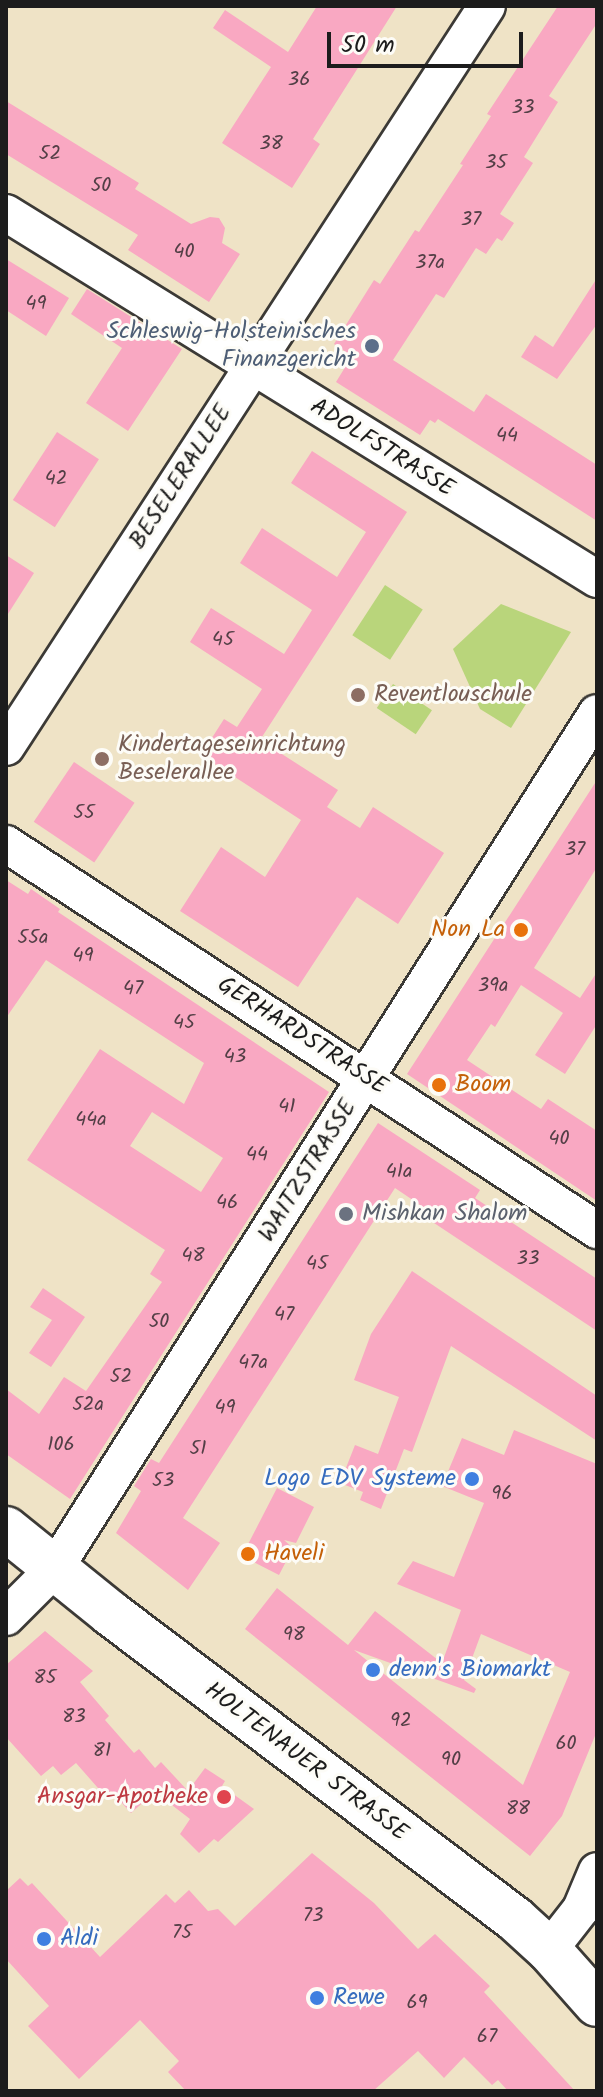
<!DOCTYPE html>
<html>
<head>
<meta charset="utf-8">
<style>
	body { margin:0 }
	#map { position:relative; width:603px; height:2097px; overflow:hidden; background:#efe3c6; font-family:Kalam,sans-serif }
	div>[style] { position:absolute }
	.green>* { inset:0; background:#b9d57b; transform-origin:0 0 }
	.building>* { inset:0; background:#f9a8c2; transform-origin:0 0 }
	.roads { filter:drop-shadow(2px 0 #3c3a36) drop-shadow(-2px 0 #3c3a36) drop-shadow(0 2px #3c3a36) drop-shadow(0 -2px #3c3a36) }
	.minor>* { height:36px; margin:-18px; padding:0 18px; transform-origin:18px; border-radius:18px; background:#fff }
	.major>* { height:44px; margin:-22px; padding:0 22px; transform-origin:22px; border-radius:22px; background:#fff }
	.dots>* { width:22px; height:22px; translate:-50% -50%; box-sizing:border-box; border:4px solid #fdfcf7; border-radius:50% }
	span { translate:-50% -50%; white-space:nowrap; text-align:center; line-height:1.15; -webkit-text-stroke:6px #fdfcf7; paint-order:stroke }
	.number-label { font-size:20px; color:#533f46 }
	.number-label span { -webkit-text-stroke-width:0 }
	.service-label { font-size:24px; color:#4e5e75 }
	.right { translate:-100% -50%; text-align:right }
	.street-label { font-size:24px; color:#1c1c1c }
	.education-label { font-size:24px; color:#785e54 }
	.left { translate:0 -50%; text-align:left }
	.food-label { font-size:24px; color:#c56008 }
	.worship-label { font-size:24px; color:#5b616d }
	.shop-label { font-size:24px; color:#366cbe }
	.health-label { font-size:24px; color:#be3a42 }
	.frame { position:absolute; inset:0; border:8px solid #1c1c1c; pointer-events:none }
	.scale { position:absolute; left:327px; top:32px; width:196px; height:36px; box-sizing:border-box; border:4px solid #1c1c1c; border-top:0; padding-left:10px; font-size:24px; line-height:28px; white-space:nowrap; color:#1c1c1c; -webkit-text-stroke:6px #fdfcf7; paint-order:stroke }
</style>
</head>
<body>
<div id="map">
	<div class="green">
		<div style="left:385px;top:585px;width:45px;height:60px;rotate:33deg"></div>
		<div style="clip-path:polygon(501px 604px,571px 632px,511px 728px,480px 709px,453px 649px)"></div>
		<div style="left:393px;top:684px;width:47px;height:29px;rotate:34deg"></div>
	</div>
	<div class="building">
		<div style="clip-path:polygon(317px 6px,397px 6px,313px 139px,320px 144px,292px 188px,222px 143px,271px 67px,213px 28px,225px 10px,288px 52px)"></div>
		<div style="clip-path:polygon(558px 6px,597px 6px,597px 23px,549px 96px,558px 102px,524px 157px,533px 163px,500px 214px,514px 223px,502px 241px,497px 238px,486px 254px,476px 248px,444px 298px,436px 294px,393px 360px,474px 412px,486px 394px,597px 465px,597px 521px,438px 419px,435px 423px,430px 420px,420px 435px,336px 382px,352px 356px,334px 344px,374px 280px,380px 284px,415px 230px,419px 232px,463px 165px,460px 164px,491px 116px,487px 114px)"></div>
		<div style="clip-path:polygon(6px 101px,139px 183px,135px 189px,191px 224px,210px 217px,219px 218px,225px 228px,222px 243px,240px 254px,209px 302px,128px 250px,138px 235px,6px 154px)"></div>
		<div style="clip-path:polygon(6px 259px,69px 298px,46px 336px,6px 310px)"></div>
		<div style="clip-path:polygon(597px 278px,597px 324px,557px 379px,521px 357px,535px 335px,553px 347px)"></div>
		<div style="clip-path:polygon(87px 289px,182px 349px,128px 431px,86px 403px,122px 348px,71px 314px)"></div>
		<div style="left:57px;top:432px;width:50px;height:81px;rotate:33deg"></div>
		<div style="clip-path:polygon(312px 451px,407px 512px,260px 740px,338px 790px,327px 807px,360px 828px,373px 807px,444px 853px,398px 924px,357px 897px,298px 987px,180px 911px,221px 847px,265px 877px,301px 820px,201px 755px,224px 719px,237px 727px,262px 689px,190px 642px,211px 608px,284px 654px,312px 610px,240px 563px,262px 528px,337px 577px,366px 532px,291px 483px)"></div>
		<div style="clip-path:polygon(6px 555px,34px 573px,6px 617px)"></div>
		<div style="left:74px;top:762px;width:73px;height:72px;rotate:34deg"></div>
		<div style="clip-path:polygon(597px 780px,597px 867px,534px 968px,580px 998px,597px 972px,597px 1024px,565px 1074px,535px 1055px,563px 1013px,521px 985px,495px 1027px,491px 1024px,467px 1060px,541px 1109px,548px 1099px,597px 1131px,597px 1201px,407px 1074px)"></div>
		<div style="clip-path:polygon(evenodd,6px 880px,28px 894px,31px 889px,60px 909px,58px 912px,329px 1092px,70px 1499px,6px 1454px,6px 1389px,39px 1414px,64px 1377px,86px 1391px,162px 1282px,150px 1274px,165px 1250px,27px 1160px,100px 1049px,184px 1104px,204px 1063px,46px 960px,6px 1018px,6px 880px,152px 1112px,223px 1158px,201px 1192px,130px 1146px,152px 1112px)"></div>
		<div style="clip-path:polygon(378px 1123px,480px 1190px,475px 1198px,597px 1279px,597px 1331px,425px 1217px,429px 1211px,395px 1188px,183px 1518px,220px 1543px,188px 1590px,116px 1533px,141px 1491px,134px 1486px,151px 1459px,159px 1463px)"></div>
		<div style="clip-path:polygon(412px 1271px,597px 1396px,597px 1441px,451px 1346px,412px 1452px,404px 1449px,381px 1509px,360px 1500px,363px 1492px,340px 1483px,355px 1445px,378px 1454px,399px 1397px,354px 1380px,371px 1334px)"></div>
		<div style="clip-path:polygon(43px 1288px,85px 1317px,51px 1367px,29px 1353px,52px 1320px,30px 1307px)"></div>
		<div style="clip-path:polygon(evenodd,514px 1430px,597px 1464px,597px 1731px,562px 1816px,530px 1856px,245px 1629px,277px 1588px,348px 1645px,375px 1611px,442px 1663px,461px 1610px,397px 1584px,413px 1561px,454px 1577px,484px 1503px,442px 1486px,462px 1438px,504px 1455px,514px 1430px,481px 1634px,570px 1672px,523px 1785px,354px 1650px,474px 1693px,476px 1689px,464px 1680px,481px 1634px)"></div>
		<div style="clip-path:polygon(277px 1488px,314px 1507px,296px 1543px,284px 1540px,293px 1548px,279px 1575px,242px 1556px)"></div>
		<div style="clip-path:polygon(45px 1631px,93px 1671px,80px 1682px,109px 1716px,105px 1720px,134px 1753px,139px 1749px,155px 1768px,161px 1762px,188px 1791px,205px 1768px,225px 1781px,222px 1786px,254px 1809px,218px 1842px,214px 1839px,199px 1853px,180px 1834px,190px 1819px,155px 1792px,131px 1813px,111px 1791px,105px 1796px,76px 1763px,61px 1775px,53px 1766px,41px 1776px,6px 1737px,6px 1665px)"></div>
		<div style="clip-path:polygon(312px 1853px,374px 1903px,418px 1949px,435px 1934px,490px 1986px,484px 1992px,575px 2091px,508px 2091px,498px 2080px,492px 2085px,464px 2057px,444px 2078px,418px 2051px,373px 2091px,186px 2091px,168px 2072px,179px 2061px,140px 2020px,79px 2079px,28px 2026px,49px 2006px,6px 1959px,6px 1891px,20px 1878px,28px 1886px,32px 1883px,100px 1957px,166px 1894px,175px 1903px,189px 1890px,208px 1911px,218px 1909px,235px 1926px)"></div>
	</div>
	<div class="roads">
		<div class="minor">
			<div style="left:6px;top:213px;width:695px;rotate:31.77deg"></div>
			<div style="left:6px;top:747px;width:883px;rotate:-57.01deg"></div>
			<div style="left:6px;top:844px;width:706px;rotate:33.15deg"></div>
			<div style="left:6px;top:1617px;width:69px;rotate:-45deg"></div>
			<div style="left:55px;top:1568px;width:1012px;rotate:-57.63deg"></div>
			<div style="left:549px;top:1950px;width:52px;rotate:-52deg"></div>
			<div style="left:581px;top:1909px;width:41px;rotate:-67.2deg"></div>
		</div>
		<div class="major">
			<div style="left:6px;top:1529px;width:134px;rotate:38.9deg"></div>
			<div style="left:110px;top:1613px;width:508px;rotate:37.07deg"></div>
			<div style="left:515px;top:1919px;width:46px;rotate:42.4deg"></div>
			<div style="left:549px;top:1950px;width:72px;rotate:48.4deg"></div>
		</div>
	</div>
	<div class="dots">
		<div style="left:372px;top:346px;background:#5c6f8a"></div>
		<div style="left:358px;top:695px;background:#8d6e63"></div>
		<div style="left:102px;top:759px;background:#8d6e63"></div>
		<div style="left:521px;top:930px;background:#e8710a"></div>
		<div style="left:439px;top:1085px;background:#e8710a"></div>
		<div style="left:346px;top:1214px;background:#6b7280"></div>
		<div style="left:472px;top:1479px;background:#3f7fe0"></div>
		<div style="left:248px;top:1554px;background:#e8710a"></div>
		<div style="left:373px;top:1670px;background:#3f7fe0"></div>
		<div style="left:224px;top:1797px;background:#e0444e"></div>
		<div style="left:44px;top:1939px;background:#3f7fe0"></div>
		<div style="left:317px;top:1998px;background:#3f7fe0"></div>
	</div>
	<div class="number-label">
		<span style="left:299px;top:80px">36</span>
		<span style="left:523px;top:108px">33</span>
		<span style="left:271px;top:144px">38</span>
		<span style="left:50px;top:154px">52</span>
		<span style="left:496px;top:163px">35</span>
		<span style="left:101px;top:186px">50</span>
		<span style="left:471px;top:220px">37</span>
		<span style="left:184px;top:252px">40</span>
		<span style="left:430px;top:263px">37a</span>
		<span style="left:36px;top:304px">49</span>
		<span style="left:507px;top:436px">44</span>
		<span style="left:56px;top:479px">42</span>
		<span style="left:223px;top:640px">45</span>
		<span style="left:84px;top:813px">55</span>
		<span style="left:575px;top:850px">37</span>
		<span style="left:33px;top:938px">55a</span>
		<span style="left:83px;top:956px">49</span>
		<span style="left:493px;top:986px">39a</span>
		<span style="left:133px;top:989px">47</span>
		<span style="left:184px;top:1023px">45</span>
		<span style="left:235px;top:1057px">43</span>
		<span style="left:287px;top:1107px">41</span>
		<span style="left:91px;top:1120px">44a</span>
		<span style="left:559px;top:1139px">40</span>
		<span style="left:257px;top:1155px">44</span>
		<span style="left:399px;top:1172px">41a</span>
		<span style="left:227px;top:1203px">46</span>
		<span style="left:193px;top:1256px">48</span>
		<span style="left:528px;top:1259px">33</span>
		<span style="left:317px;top:1264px">45</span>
		<span style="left:284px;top:1315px">47</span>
		<span style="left:159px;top:1322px">50</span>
		<span style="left:253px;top:1363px">47a</span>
		<span style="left:121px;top:1377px">52</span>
		<span style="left:88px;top:1405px">52a</span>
		<span style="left:225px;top:1408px">49</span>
		<span style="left:61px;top:1445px">106</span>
		<span style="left:198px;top:1449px">51</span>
		<span style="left:163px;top:1481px">53</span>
		<span style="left:502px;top:1494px">96</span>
		<span style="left:294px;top:1635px">98</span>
		<span style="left:45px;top:1678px">85</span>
		<span style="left:74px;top:1717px">83</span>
		<span style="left:401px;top:1721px">92</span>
		<span style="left:566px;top:1744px">60</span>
		<span style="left:102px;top:1751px">81</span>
		<span style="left:451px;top:1760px">90</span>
		<span style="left:518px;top:1809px">88</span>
		<span style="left:313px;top:1916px">73</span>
		<span style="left:182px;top:1933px">75</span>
		<span style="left:417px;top:2003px">69</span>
		<span style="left:487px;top:2037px">67</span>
	</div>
	<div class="service-label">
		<span class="right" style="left:356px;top:346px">Schleswig-Holsteinisches<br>Finanzgericht</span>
	</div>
	<div class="street-label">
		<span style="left:382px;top:448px;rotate:32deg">ADOLFSTRASSE</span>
		<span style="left:181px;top:477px;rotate:-57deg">BESELERALLEE</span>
		<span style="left:302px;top:1036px;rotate:33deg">GERHARDSTRASSE</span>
		<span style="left:308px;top:1171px;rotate:-58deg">WAITZSTRASSE</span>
		<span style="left:306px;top:1762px;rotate:37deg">HOLTENAUER STRASSE</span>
	</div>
	<div class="education-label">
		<span class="left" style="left:374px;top:695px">Reventlouschule</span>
		<span class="left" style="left:118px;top:759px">Kindertageseinrichtung<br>Beselerallee</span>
	</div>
	<div class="food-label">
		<span class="right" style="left:505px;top:930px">Non La</span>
		<span class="left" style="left:455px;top:1085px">Boom</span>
		<span class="left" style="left:264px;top:1554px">Haveli</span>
	</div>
	<div class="worship-label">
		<span class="left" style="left:362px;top:1214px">Mishkan Shalom</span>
	</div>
	<div class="shop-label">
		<span class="right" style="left:456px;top:1479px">Logo EDV Systeme</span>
		<span class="left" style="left:389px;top:1670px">denn's Biomarkt</span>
		<span class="left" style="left:60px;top:1939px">Aldi</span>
		<span class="left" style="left:333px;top:1998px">Rewe</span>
	</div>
	<div class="health-label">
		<span class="right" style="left:208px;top:1797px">Ansgar-Apotheke</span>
	</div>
	<div class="frame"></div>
	<div class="scale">50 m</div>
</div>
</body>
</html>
